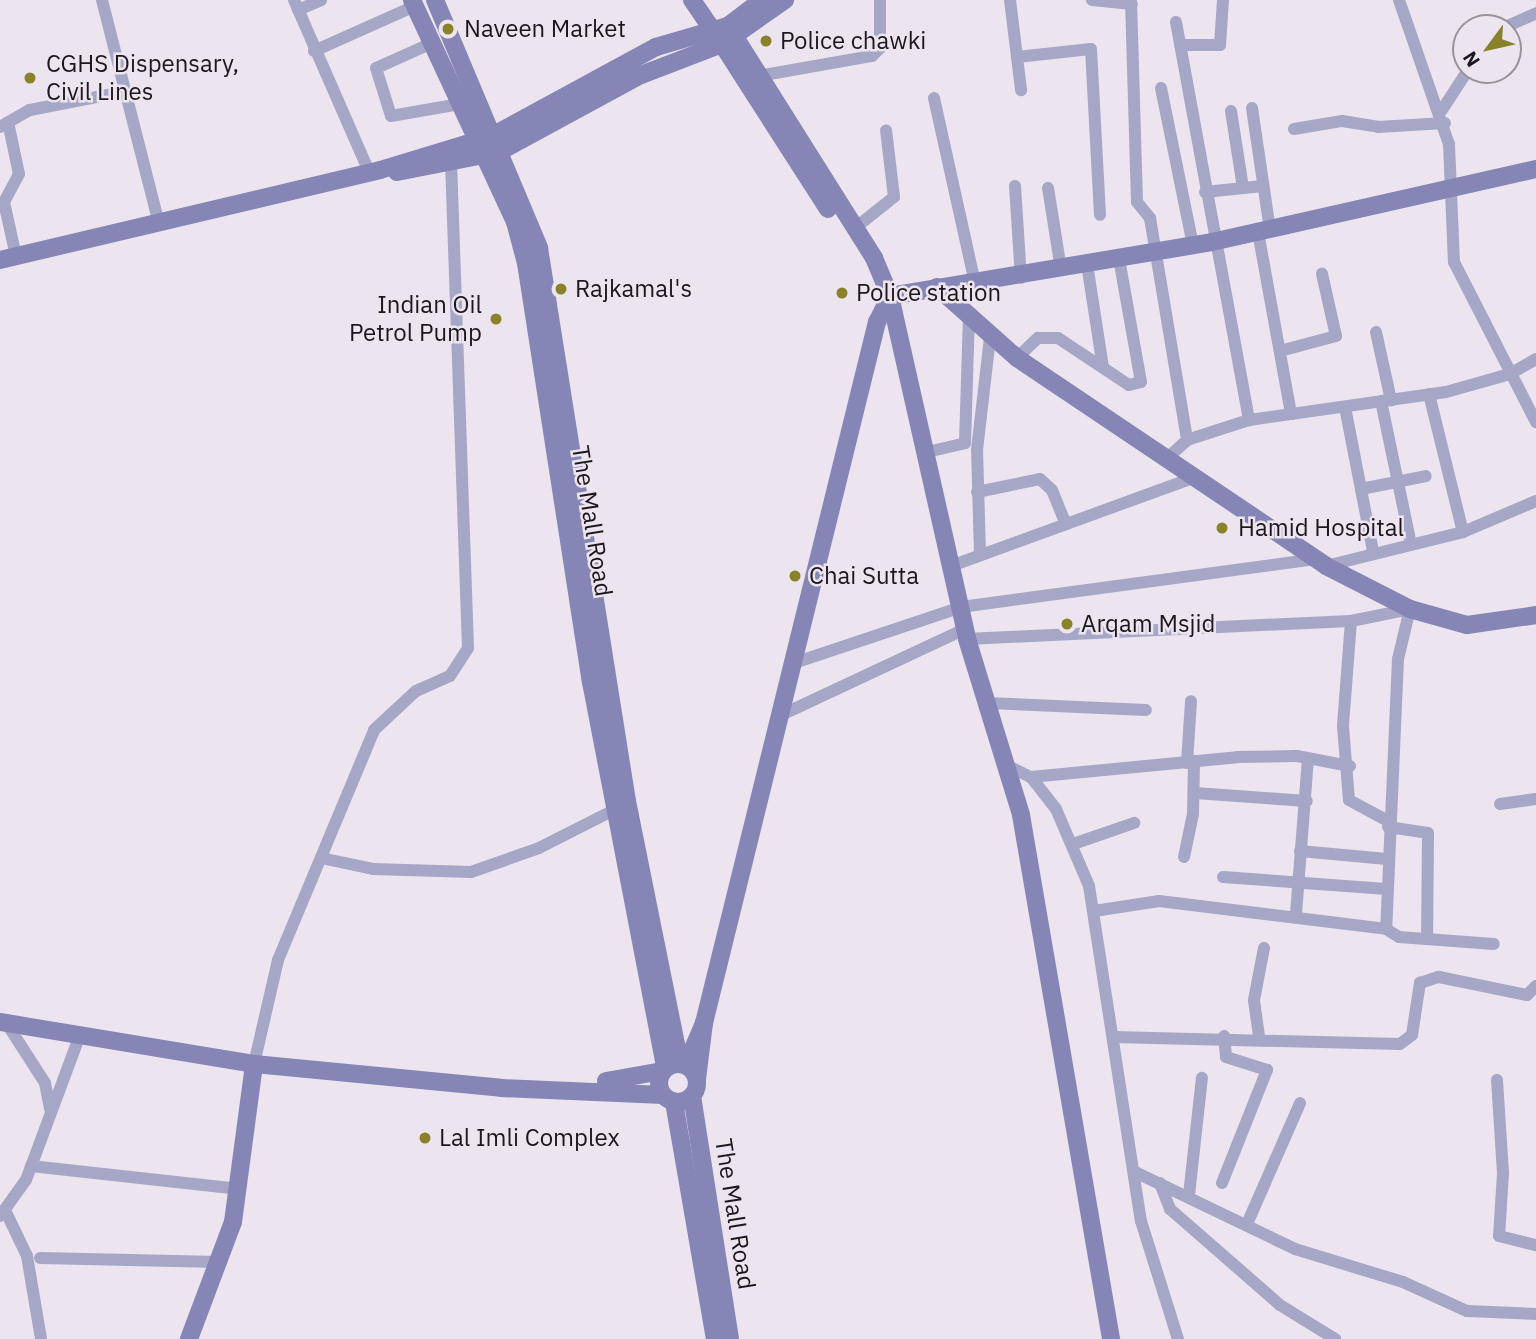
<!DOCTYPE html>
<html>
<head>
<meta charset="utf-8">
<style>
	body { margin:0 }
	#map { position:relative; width:1536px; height:1339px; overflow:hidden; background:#ece5f0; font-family:"IBM Plex Sans",sans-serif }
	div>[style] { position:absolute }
	.street>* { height:12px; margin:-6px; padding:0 6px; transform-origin:6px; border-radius:6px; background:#a6a7c7 }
	.secondary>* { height:18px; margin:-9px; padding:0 9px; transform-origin:9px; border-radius:9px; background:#8686b6 }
	.secondary>.ring { margin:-9px; padding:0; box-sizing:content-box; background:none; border:18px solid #8686b6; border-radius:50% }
	.dots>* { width:19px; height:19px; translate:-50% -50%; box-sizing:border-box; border:4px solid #ece5f0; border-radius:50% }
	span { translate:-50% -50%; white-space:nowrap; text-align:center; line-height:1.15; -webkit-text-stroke:5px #ece5f0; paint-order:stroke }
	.poi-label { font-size:24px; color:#1b181c }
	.left { translate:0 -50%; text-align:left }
	.right { translate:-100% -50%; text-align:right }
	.street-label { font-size:24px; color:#1b181c }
	.north { position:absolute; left:1452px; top:14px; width:70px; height:70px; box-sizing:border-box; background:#ece5f0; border:2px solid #98939b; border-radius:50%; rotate:237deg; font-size:19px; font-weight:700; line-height:28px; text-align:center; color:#1b181c }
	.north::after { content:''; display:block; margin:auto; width:24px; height:32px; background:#8a822a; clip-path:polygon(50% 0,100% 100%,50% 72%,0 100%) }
</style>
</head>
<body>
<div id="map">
	<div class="street">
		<div style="left:102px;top:0;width:227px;rotate:75.7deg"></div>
		<div style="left:294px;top:0;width:188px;rotate:66.4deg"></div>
		<div style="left:1010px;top:0;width:91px;rotate:83deg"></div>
		<div style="left:1092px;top:0;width:40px;rotate:5.7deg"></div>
		<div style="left:1131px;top:0;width:202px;rotate:88.3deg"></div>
		<div style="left:1137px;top:202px;width:21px;rotate:51deg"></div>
		<div style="left:1150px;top:218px;width:225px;rotate:80.5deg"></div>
		<div style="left:1399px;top:0;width:152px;rotate:70.9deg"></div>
		<div style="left:1449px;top:144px;width:118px;rotate:87.6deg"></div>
		<div style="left:1454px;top:262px;width:180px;rotate:62.9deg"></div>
		<div style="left:298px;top:10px;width:25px;rotate:-23deg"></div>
		<div style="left:1176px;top:22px;width:405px;rotate:79.6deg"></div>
		<div style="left:1503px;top:28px;width:36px;rotate:-24deg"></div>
		<div style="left:432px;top:43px;width:61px;rotate:155.9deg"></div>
		<div style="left:376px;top:68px;width:50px;rotate:72.6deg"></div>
		<div style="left:391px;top:116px;width:70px;rotate:-9.9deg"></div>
		<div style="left:1180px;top:45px;width:40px"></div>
		<div style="left:1220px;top:45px;width:45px;rotate:-86.2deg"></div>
		<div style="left:314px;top:51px;width:111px;rotate:-24deg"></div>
		<div style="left:1017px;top:57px;width:74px;rotate:-6.2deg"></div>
		<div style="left:1091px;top:49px;width:166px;rotate:86.9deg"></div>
		<div style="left:764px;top:75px;width:110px;rotate:-10deg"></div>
		<div style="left:872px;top:56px;width:11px;rotate:-45deg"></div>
		<div style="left:880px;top:48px;width:48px;rotate:-90deg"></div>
		<div style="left:1161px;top:88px;width:160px;rotate:78.5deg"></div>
		<div style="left:934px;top:98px;width:189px;rotate:77.5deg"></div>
		<div style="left:1252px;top:108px;width:123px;rotate:81.6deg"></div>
		<div style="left:1442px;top:110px;width:48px;rotate:-57deg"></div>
		<div style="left:1231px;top:111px;width:78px;rotate:81.1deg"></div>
		<div style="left:8px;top:122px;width:53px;rotate:78.1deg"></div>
		<div style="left:19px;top:174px;width:32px;rotate:118deg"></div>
		<div style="left:4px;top:202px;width:55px;rotate:77.5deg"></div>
		<div style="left:0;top:127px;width:34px;rotate:-30deg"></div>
		<div style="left:30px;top:110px;width:95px;rotate:-11deg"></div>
		<div style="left:1294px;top:129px;width:49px;rotate:-9.5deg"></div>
		<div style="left:1342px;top:121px;width:36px;rotate:9deg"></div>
		<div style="left:1378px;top:127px;width:67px;rotate:-3.4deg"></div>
		<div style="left:1015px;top:186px;width:92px;rotate:86.3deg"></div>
		<div style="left:1048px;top:188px;width:82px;rotate:80.9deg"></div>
		<div style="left:1205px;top:192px;width:58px;rotate:-5.9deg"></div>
		<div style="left:855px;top:228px;width:50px;rotate:-38.5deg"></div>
		<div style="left:894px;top:197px;width:67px;rotate:-96.8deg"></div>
		<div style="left:1258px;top:232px;width:185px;rotate:79.7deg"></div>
		<div style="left:1087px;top:264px;width:104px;rotate:81.2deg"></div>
		<div style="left:1376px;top:332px;width:70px;rotate:77.6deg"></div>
		<div style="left:1280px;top:351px;width:58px;rotate:-15deg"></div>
		<div style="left:1336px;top:336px;width:64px;rotate:-102.7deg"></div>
		<div style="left:1017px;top:358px;width:29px;rotate:-44deg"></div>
		<div style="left:1038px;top:338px;width:20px"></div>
		<div style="left:1058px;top:338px;width:85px;rotate:33.5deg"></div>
		<div style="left:1129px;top:385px;width:12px;rotate:-14deg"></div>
		<div style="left:1141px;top:382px;width:126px;rotate:-100.1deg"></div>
		<div style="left:1429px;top:394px;width:142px;rotate:76.2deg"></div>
		<div style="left:1381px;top:401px;width:146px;rotate:78.2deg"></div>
		<div style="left:1345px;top:407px;width:147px;rotate:79deg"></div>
		<div style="left:927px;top:452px;width:39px;rotate:-13deg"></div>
		<div style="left:965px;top:443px;width:125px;rotate:-88.2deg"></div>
		<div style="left:1165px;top:460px;width:30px;rotate:-42deg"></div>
		<div style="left:1187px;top:440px;width:65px;rotate:-17.9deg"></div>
		<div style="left:1249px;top:420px;width:199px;rotate:-8.1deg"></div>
		<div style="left:1446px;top:392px;width:66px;rotate:-15.7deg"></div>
		<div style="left:1510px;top:374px;width:30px;rotate:-30deg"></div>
		<div style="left:1361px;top:489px;width:66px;rotate:-11.3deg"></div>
		<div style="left:977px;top:492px;width:64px;rotate:-11.7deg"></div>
		<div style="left:1040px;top:479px;width:16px;rotate:43deg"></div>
		<div style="left:1052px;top:490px;width:37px;rotate:68deg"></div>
		<div style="left:980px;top:555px;width:105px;rotate:-91.6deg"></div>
		<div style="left:977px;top:450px;width:114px;rotate:-83.4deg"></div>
		<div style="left:951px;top:566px;width:258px;rotate:-20deg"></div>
		<div style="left:1326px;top:566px;width:141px;rotate:-13.9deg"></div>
		<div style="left:1463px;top:532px;width:79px;rotate:-23deg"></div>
		<div style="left:1351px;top:621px;width:105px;rotate:94.4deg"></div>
		<div style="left:1343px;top:726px;width:74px;rotate:85.4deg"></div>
		<div style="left:1349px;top:800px;width:44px;rotate:28.3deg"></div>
		<div style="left:967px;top:639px;width:384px;rotate:-2.7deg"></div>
		<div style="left:1351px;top:621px;width:60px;rotate:-11.5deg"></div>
		<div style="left:1410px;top:609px;width:51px;rotate:103.5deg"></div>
		<div style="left:1398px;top:659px;width:270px;rotate:92.5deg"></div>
		<div style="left:1386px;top:929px;width:15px;rotate:32deg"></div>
		<div style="left:1399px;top:937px;width:95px;rotate:4.2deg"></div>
		<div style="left:791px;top:664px;width:179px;rotate:-18.5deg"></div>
		<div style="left:961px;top:607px;width:358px;rotate:-7.7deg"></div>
		<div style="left:987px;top:703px;width:159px;rotate:2.5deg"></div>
		<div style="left:777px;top:717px;width:208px;rotate:-25.1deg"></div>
		<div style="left:1187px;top:763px;width:62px;rotate:-86.3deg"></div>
		<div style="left:1006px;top:765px;width:28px;rotate:26deg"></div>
		<div style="left:1031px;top:777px;width:41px;rotate:52deg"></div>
		<div style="left:1056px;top:809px;width:84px;rotate:66.8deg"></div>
		<div style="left:1089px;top:886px;width:339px;rotate:81.2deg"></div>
		<div style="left:1141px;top:1221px;width:124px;rotate:72.6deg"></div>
		<div style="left:1031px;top:777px;width:207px;rotate:-5.5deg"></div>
		<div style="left:1237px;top:757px;width:60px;rotate:-1deg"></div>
		<div style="left:1297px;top:756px;width:54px;rotate:10.7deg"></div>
		<div style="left:1195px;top:793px;width:112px;rotate:4.1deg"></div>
		<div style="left:1500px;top:804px;width:36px;rotate:-8deg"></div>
		<div style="left:1388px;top:827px;width:40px;rotate:8.5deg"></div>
		<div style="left:1428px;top:833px;width:106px;rotate:90.5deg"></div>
		<div style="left:1073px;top:844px;width:65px;rotate:-19deg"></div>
		<div style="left:1300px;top:851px;width:87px;rotate:5.3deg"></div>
		<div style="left:1184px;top:857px;width:44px;rotate:-78.2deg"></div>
		<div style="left:1193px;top:814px;width:53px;rotate:-88.9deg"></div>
		<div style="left:321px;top:858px;width:53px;rotate:11.9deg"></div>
		<div style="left:373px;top:869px;width:98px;rotate:1.8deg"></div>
		<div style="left:471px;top:872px;width:72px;rotate:-19.4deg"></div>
		<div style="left:539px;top:848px;width:84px;rotate:-26.9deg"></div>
		<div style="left:1223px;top:877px;width:164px;rotate:4.2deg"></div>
		<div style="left:1094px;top:911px;width:66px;rotate:-8.7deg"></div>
		<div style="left:1159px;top:901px;width:229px;rotate:7deg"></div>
		<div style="left:1296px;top:914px;width:156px;rotate:-85.6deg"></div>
		<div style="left:7px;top:1024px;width:70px;rotate:57.2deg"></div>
		<div style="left:45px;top:1083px;width:26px;rotate:79deg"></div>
		<div style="left:1259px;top:1036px;width:36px;rotate:-98deg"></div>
		<div style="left:1254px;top:1000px;width:53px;rotate:-79.1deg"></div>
		<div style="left:1113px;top:1037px;width:287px;rotate:1.4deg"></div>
		<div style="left:1400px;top:1044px;width:15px;rotate:-37deg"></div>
		<div style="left:1412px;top:1035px;width:53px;rotate:-81.3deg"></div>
		<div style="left:1420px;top:983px;width:20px;rotate:-18deg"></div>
		<div style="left:1439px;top:977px;width:90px;rotate:11.6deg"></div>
		<div style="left:1527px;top:995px;width:13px;rotate:-45deg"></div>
		<div style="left:254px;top:1064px;width:107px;rotate:-77deg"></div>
		<div style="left:278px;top:960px;width:249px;rotate:-67.3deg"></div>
		<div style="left:374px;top:730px;width:57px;rotate:-42.9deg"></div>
		<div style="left:416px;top:691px;width:37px;rotate:-24deg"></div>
		<div style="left:450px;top:676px;width:33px;rotate:-57deg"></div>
		<div style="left:468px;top:648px;width:485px;rotate:-92deg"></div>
		<div style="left:1497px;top:1080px;width:93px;rotate:86.3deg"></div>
		<div style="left:1503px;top:1173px;width:63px;rotate:93.6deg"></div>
		<div style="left:1499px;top:1236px;width:38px;rotate:14deg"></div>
		<div style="left:31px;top:1166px;width:210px;rotate:6.3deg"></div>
		<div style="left:1135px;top:1172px;width:178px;rotate:25.7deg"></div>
		<div style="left:1295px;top:1249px;width:113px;rotate:17deg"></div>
		<div style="left:1403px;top:1282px;width:70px;rotate:24.4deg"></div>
		<div style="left:1467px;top:1311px;width:69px;rotate:2.5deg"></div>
		<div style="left:1160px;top:1183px;width:28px;rotate:69deg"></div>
		<div style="left:1170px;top:1209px;width:146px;rotate:41.1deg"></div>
		<div style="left:1280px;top:1305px;width:65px;rotate:31.7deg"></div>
		<div style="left:1222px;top:1183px;width:122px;rotate:-68.3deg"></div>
		<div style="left:1267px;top:1070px;width:43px;rotate:-162.4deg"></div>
		<div style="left:1226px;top:1057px;width:21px;rotate:-95deg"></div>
		<div style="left:1189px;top:1195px;width:118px;rotate:-83.7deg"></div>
		<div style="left:5px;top:1210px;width:51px;rotate:64.4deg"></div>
		<div style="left:27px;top:1256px;width:84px;rotate:80.4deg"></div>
		<div style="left:0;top:1216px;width:44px;rotate:-54.2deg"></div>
		<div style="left:26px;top:1180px;width:149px;rotate:-69.6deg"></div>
		<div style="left:1247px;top:1224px;width:132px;rotate:-66.3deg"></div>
		<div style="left:40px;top:1258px;width:179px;rotate:1.3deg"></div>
	</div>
	<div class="secondary">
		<div style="left:412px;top:0;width:245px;rotate:65.1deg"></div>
		<div style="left:515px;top:222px;width:42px;rotate:75deg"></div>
		<div style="left:526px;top:263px;width:424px;rotate:81.2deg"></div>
		<div style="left:591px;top:682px;width:393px;rotate:79.1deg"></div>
		<div style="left:435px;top:0;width:269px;rotate:67.2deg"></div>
		<div style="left:539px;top:248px;width:560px;rotate:80.96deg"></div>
		<div style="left:627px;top:801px;width:267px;rotate:78.6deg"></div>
		<div style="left:692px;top:0;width:53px;rotate:55.7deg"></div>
		<div style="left:722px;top:44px;width:77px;rotate:-34.9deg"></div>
		<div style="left:728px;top:26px;width:43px;rotate:-37.4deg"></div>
		<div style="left:397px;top:172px;width:104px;rotate:-11.1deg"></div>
		<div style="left:499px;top:152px;width:162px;rotate:-28.5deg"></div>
		<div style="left:641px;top:75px;width:87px;rotate:-20.9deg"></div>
		<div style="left:722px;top:44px;width:196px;rotate:57.3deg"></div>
		<div style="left:0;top:260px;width:391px;rotate:-13.3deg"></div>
		<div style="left:380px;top:170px;width:117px;rotate:-16.9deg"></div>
		<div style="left:492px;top:136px;width:187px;rotate:-28.5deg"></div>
		<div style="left:656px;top:47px;width:75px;rotate:-16.3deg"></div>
		<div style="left:728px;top:26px;width:274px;rotate:57.8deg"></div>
		<div style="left:874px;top:258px;width:41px;rotate:67.2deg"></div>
		<div style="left:890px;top:296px;width:326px;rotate:-9.5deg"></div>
		<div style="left:1212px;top:242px;width:332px;rotate:-12.7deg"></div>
		<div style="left:937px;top:287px;width:107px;rotate:41.6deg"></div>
		<div style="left:1017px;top:358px;width:372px;rotate:33.9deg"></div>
		<div style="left:1326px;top:566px;width:94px;rotate:27.1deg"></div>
		<div style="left:1410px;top:609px;width:59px;rotate:15.7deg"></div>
		<div style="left:1467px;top:625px;width:70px;rotate:-8.2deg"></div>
		<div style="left:890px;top:296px;width:352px;rotate:77.3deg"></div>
		<div style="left:967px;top:639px;width:184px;rotate:72.9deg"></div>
		<div style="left:1021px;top:815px;width:532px;rotate:80.25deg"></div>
		<div style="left:0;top:1022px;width:257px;rotate:9.4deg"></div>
		<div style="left:254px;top:1064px;width:248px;rotate:5.5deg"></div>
		<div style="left:501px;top:1088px;width:162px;rotate:2.5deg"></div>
		<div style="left:704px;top:1023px;width:722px;rotate:-76.14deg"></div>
		<div style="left:877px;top:322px;width:29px;rotate:-63deg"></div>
		<div class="ring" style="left:659px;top:1064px;width:20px;height:20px"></div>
		<div style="left:686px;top:1065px;width:46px;rotate:-66.8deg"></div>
		<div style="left:704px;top:1023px;width:56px;rotate:97.1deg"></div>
		<div style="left:606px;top:1081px;width:57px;rotate:-10.1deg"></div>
		<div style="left:692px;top:1096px;width:246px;rotate:81.1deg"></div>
		<div style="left:674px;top:1102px;width:241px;rotate:80.2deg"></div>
		<div style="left:189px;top:1339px;width:125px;rotate:-69.4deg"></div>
		<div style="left:233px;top:1222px;width:159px;rotate:-82.4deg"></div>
	</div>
	<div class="dots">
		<div style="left:448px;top:29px;background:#8a822a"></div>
		<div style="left:766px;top:41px;background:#8a822a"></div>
		<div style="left:30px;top:78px;background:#8a822a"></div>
		<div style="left:561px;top:289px;background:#8a822a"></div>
		<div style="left:842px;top:293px;background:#8a822a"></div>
		<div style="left:496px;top:319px;background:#8a822a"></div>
		<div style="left:1222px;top:528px;background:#8a822a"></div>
		<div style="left:795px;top:576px;background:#8a822a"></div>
		<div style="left:1067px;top:624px;background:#8a822a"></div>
		<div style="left:425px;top:1138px;background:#8a822a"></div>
	</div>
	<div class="poi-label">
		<span class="left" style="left:464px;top:29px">Naveen Market</span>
		<span class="left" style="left:780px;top:41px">Police chawki</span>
		<span class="left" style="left:46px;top:78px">CGHS Dispensary,<br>Civil Lines</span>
		<span class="left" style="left:575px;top:289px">Rajkamal's</span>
		<span class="left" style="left:856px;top:293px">Police station</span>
		<span class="right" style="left:482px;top:319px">Indian Oil<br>Petrol Pump</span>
		<span class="left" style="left:1238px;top:528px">Hamid Hospital</span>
		<span class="left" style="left:809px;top:576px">Chai Sutta</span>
		<span class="left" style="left:1081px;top:624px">Arqam Msjid</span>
		<span class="left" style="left:439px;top:1138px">Lal Imli Complex</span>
	</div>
	<div class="street-label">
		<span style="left:592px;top:521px;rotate:81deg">The Mall Road</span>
		<span style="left:735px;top:1214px;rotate:81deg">The Mall Road</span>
	</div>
	<div class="north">N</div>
</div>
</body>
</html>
